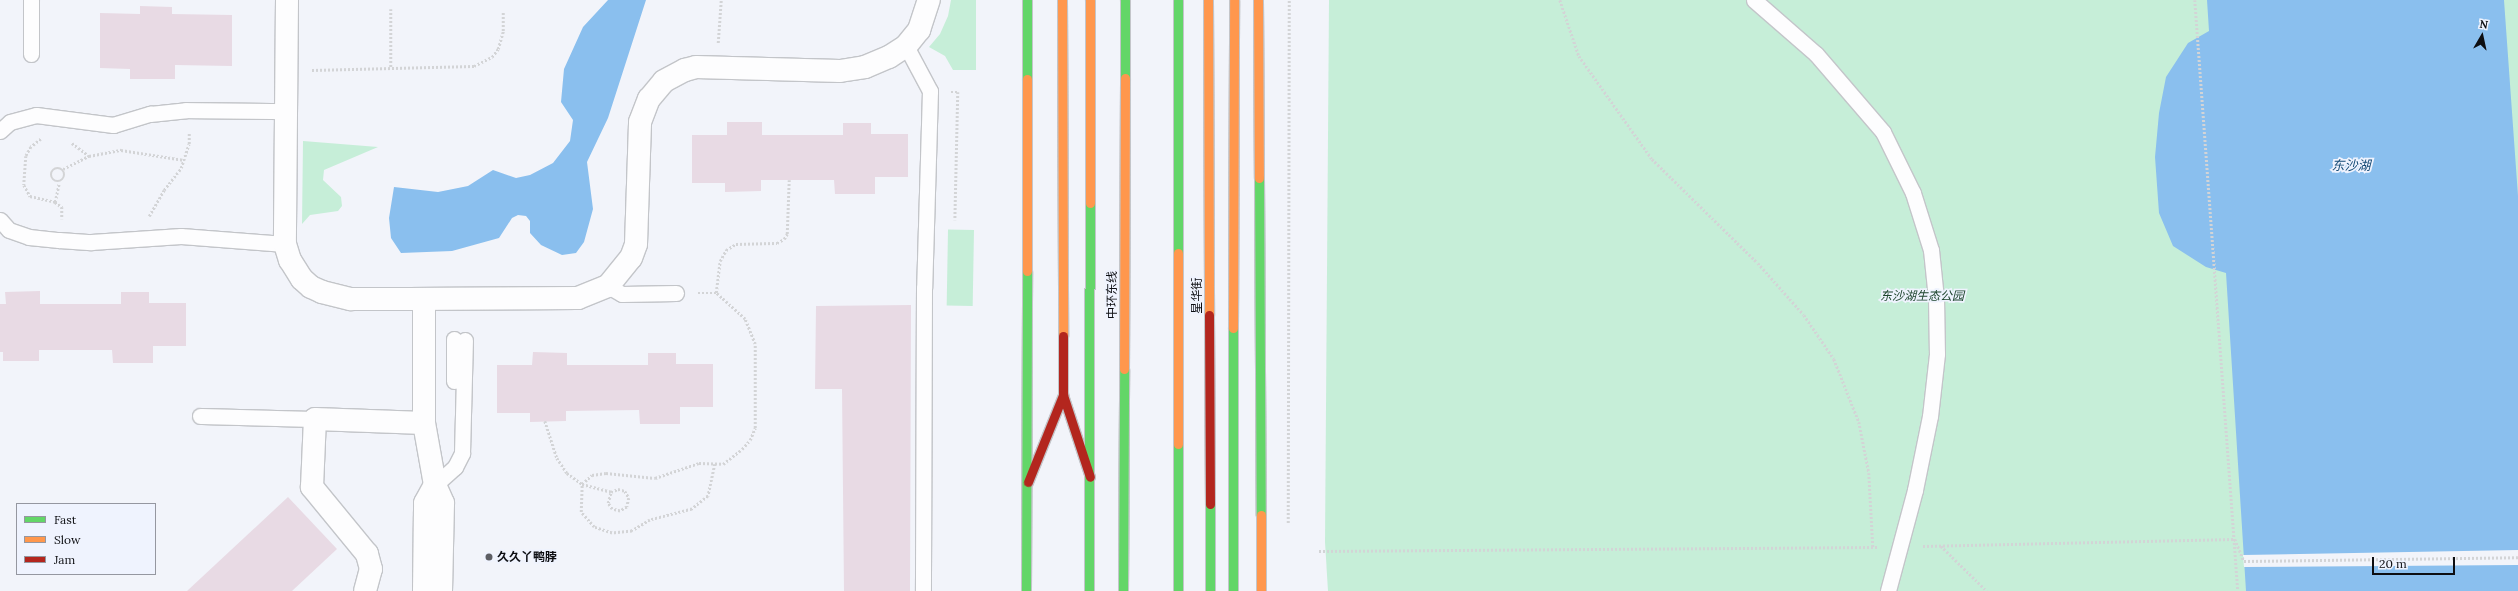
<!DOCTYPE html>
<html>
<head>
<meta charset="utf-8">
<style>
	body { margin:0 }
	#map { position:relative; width:2518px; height:591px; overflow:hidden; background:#f2f4fa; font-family:Lora,"Noto Sans SC",serif }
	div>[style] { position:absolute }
	.green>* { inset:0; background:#c6eed8; transform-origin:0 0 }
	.water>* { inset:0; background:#8abfee }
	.pier>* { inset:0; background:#f2f4fa }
	.building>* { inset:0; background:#e8dae4 }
	.path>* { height:2.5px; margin-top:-1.25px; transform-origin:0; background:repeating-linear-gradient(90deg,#d3d4d6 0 2px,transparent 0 4px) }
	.path>.ring { margin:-1.25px; padding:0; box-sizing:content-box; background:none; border:2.5px solid #d3d4d6; border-radius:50% }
	.roads { filter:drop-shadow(1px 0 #c3c5c9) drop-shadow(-1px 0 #c3c5c9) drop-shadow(0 1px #c3c5c9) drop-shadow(0 -1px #c3c5c9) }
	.lane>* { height:15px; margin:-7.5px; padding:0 7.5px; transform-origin:7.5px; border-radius:7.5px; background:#fdfdfe }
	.street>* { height:22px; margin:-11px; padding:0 11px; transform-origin:11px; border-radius:11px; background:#fdfdfe }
	.fast>* { height:9px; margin:-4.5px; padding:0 4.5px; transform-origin:4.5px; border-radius:4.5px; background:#63d668 }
	.slow>* { height:9px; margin:-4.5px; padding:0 4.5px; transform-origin:4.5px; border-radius:4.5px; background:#ff974d }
	.jam>* { height:9px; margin:-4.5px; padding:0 4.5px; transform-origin:4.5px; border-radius:4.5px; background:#b3261e }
	.dots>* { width:11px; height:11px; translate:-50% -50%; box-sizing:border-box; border:2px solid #eff3fe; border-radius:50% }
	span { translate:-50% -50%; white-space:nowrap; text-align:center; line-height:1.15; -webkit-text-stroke:3.5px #eff3fe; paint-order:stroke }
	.street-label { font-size:12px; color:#0d0e12 }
	.park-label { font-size:12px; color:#1f462f; font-style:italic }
	.poi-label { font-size:12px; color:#0d0e12; font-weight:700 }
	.left { translate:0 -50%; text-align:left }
	.water-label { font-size:13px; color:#154b76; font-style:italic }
	.legend { position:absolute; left:16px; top:503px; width:140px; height:72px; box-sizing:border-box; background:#eff3fe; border:1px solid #9597a0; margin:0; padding:5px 7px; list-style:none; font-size:12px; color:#0d0e12 }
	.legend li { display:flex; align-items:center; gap:8px; height:20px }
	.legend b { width:20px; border:1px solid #9597a0 }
	.north { position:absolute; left:2462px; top:16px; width:40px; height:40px; -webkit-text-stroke:3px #eff3fe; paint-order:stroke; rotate:9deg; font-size:11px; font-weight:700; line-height:16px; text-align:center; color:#0d0e12 }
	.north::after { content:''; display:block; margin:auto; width:14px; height:18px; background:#0d0e12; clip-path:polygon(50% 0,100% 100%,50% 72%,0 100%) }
	.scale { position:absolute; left:2372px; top:557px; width:83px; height:18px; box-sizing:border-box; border:2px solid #0d0e12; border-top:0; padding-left:5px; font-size:12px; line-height:14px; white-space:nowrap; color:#0d0e12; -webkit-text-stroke:3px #eff3fe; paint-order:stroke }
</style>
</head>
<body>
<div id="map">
	<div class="green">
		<div style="clip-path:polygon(951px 0,976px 0,976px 70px,953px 70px,945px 56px,929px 47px,940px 34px,948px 16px)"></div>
		<div style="clip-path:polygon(1329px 0,2518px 0,2518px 591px,1328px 591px,1325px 542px)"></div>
		<div style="clip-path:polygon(303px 141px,378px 147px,324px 170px,323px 180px,341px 197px,342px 206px,338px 211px,310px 215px,302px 224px)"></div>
		<div style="left:974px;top:230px;width:76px;height:26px;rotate:91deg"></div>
	</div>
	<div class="water">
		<div style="clip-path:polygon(608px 0,646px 0,608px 118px,587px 162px,593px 209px,584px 242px,576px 253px,562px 255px,541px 245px,530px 233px,530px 221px,526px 216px,518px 215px,512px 218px,499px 238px,452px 251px,401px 253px,391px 238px,389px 218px,394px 187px,438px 192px,468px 186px,493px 170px,516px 178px,530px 175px,553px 163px,570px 141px,573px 120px,561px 102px,564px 69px,583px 27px)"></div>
		<div style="clip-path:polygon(2207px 0,2504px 0,2518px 196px,2518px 591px,2246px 591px,2226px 273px,2206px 267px,2173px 246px,2159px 213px,2155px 157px,2159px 113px,2166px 77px,2188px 43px,2209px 31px)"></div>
	</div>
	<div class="pier">
		<div style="clip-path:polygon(2518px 550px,2518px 565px,2244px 567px,2243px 555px)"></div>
	</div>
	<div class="building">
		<div style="clip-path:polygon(140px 6px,172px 7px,172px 14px,232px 15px,232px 66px,175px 65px,175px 79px,130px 79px,130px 69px,100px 68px,100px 13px,140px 14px)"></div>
		<div style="clip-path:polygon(727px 122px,762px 122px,762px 135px,843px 135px,843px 123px,871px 123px,871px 134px,908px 134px,908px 177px,875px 177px,875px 194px,835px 194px,834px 180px,761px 180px,761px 191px,725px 192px,725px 183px,692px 183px,692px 135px,727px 135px)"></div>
		<div style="clip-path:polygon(40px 291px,40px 304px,121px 304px,121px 292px,149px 292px,149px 303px,186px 303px,186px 346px,153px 346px,153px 363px,113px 363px,112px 350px,39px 350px,39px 361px,3px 361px,3px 352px,0 352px,0 304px,6px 304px,5px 292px)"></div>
		<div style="clip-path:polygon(911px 305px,910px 591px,844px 591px,842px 389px,815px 389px,816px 306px)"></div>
		<div style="clip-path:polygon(533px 352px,567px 353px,567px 365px,648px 365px,648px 353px,676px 353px,676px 364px,713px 364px,713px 407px,680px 407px,680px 424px,640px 424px,639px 410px,566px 411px,566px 421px,530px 422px,530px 413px,497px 413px,497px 365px,532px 365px)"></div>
		<div style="clip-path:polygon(288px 497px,337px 549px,292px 591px,187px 591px)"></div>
	</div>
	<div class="path">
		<div style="left:1560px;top:0;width:59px;rotate:71.3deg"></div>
		<div style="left:1579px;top:56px;width:126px;rotate:54.7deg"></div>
		<div style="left:1652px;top:159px;width:148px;rotate:44.5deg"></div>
		<div style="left:1758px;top:263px;width:69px;rotate:48.5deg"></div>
		<div style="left:1804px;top:315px;width:53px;rotate:55.7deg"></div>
		<div style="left:1834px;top:359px;width:68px;rotate:68.4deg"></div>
		<div style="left:1859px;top:422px;width:52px;rotate:78.9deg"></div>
		<div style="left:1869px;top:473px;width:74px;rotate:86.9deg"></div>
		<div style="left:2195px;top:0;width:593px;rotate:85.84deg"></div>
		<div style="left:391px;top:9px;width:59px;rotate:90deg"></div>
		<div style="left:718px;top:43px;width:43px;rotate:-86deg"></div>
		<div style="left:312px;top:70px;width:162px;rotate:-1.4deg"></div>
		<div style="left:474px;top:66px;width:20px;rotate:-27deg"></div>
		<div style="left:492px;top:57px;width:10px;rotate:-53deg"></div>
		<div style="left:498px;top:49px;width:19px;rotate:-74deg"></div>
		<div style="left:503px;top:31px;width:19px;rotate:-90deg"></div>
		<div style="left:951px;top:92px;width:7px"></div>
		<div style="left:958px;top:92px;width:128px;rotate:91.3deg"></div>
		<div style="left:41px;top:139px;width:13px;rotate:141deg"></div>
		<div style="left:31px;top:147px;width:10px;rotate:119deg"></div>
		<div style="left:26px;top:156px;width:29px;rotate:94deg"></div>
		<div style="left:24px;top:185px;width:13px;rotate:61deg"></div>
		<div style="left:30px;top:196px;width:26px;rotate:13deg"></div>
		<div style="left:55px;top:202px;width:9px;rotate:36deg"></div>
		<div style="left:62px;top:207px;width:12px;rotate:90deg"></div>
		<div style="left:72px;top:143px;width:21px;rotate:37deg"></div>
		<div class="ring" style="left:51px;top:168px;width:11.5px;height:11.5px"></div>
		<div style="left:63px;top:169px;width:29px;rotate:-27deg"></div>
		<div style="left:89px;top:156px;width:33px;rotate:-11deg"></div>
		<div style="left:121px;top:150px;width:64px;rotate:9deg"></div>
		<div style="left:55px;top:202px;width:19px;rotate:-78deg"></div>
		<div style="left:149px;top:216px;width:30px;rotate:-60deg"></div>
		<div style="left:164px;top:190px;width:28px;rotate:-52deg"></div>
		<div style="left:181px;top:168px;width:25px;rotate:-72deg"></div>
		<div style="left:189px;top:144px;width:12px;rotate:-90deg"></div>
		<div style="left:698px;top:293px;width:18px"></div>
		<div style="left:716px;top:293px;width:32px;rotate:-83deg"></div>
		<div style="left:720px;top:261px;width:13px;rotate:-61deg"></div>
		<div style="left:726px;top:250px;width:12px;rotate:-31deg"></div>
		<div style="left:736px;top:244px;width:41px;rotate:-1.4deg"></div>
		<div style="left:777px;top:243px;width:8px;rotate:-30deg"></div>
		<div style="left:784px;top:239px;width:6px;rotate:-59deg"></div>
		<div style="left:787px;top:234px;width:54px;rotate:-87.9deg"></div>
		<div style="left:545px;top:421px;width:39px;rotate:72deg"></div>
		<div style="left:557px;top:458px;width:18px;rotate:56deg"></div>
		<div style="left:567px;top:473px;width:19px;rotate:36deg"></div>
		<div style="left:582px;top:484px;width:30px;rotate:15deg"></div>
		<div style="left:611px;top:492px;width:8px;rotate:-23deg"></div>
		<div style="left:618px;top:489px;width:7px;rotate:16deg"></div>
		<div style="left:625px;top:491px;width:8px;rotate:60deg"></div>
		<div style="left:629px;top:498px;width:9px;rotate:103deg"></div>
		<div style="left:627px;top:507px;width:8px;rotate:150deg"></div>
		<div style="left:620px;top:511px;width:8px;rotate:-166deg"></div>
		<div style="left:612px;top:509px;width:7px;rotate:-124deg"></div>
		<div style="left:608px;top:503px;width:11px;rotate:-75deg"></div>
		<div style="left:715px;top:464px;width:33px;rotate:102deg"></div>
		<div style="left:708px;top:496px;width:21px;rotate:141deg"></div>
		<div style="left:692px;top:509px;width:43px;rotate:165.3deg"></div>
		<div style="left:650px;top:520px;width:21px;rotate:149deg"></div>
		<div style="left:632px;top:531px;width:20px;rotate:174deg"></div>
		<div style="left:612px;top:533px;width:19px;rotate:-162deg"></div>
		<div style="left:594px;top:527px;width:20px;rotate:-131deg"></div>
		<div style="left:581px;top:512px;width:28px;rotate:-88deg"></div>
		<div style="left:582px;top:484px;width:13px;rotate:-42deg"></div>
		<div style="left:592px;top:475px;width:14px;rotate:-8deg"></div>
		<div style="left:606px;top:473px;width:49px;rotate:5.8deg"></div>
		<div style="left:655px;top:478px;width:46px;rotate:-18.8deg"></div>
		<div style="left:699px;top:463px;width:24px;rotate:2deg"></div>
		<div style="left:723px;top:464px;width:24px;rotate:-38deg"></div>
		<div style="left:742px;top:449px;width:12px;rotate:-48deg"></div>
		<div style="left:750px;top:440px;width:13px;rotate:-67deg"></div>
		<div style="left:755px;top:428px;width:84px;rotate:-90deg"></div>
		<div style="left:755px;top:344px;width:27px;rotate:-112deg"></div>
		<div style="left:745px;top:319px;width:39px;rotate:-138deg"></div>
		<div style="left:1288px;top:523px;width:523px;rotate:-89.89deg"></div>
		<div style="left:1923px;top:546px;width:312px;rotate:-1.3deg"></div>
		<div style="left:2235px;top:539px;width:24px;rotate:68deg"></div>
		<div style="left:2244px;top:561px;width:274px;rotate:-0.8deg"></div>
		<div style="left:1941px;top:546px;width:64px;rotate:44.4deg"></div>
		<div style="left:1319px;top:551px;width:558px;rotate:-0.41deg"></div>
	</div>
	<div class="roads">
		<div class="lane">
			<div style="left:31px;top:0;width:54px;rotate:90deg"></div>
			<div style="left:1754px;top:0;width:82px;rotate:41.1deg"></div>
			<div style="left:1816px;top:54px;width:103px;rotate:49.3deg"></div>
			<div style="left:1883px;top:132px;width:68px;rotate:63.8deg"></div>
			<div style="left:1913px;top:193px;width:60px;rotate:72.5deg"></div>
			<div style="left:1931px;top:250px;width:48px;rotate:84.1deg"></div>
			<div style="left:1936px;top:298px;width:56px;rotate:89deg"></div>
			<div style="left:1937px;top:354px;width:62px;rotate:96.4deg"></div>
			<div style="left:1930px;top:416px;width:76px;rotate:101.5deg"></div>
			<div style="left:1915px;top:490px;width:105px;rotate:105deg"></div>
			<div style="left:906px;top:46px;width:51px;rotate:61.9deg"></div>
			<div style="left:930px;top:91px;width:197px;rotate:91.7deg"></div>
			<div style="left:924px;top:288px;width:303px;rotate:90.2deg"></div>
			<div style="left:0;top:131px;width:13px;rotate:-42deg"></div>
			<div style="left:10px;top:122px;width:27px;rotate:-15deg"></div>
			<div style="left:36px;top:115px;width:78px;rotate:7.4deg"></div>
			<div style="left:113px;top:125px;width:39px;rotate:-17deg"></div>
			<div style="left:150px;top:114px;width:36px;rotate:-6deg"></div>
			<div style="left:186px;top:110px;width:100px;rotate:0.6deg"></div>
			<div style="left:0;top:220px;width:13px;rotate:48deg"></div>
			<div style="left:9px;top:230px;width:21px;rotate:19deg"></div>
			<div style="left:29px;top:237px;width:30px;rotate:6deg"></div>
			<div style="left:59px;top:240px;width:32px;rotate:4deg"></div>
			<div style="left:91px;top:242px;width:90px;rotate:-3.8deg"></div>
			<div style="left:181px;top:236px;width:104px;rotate:4.4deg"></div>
			<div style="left:608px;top:286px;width:16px;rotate:30deg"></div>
			<div style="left:622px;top:294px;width:54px;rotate:-1.1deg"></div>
			<div style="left:454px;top:381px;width:42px;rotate:-90deg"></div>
			<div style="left:200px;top:416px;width:115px;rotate:1.5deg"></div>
			<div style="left:435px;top:485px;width:27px;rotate:-42deg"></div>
			<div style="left:455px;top:467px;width:16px;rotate:-63deg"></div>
			<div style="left:462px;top:453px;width:113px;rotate:-88.5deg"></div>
		</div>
		<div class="street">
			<div style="left:287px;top:0;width:244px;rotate:90.5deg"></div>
			<div style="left:285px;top:244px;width:17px;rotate:73deg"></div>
			<div style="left:290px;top:260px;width:22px;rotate:58deg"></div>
			<div style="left:302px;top:279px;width:12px;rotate:42deg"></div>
			<div style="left:311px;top:287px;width:12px;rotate:24deg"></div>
			<div style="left:322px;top:292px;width:30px;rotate:14deg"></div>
			<div style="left:351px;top:299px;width:57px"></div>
			<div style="left:408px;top:299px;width:170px;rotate:-0.3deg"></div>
			<div style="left:578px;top:298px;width:32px;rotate:-22deg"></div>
			<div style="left:608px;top:286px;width:36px;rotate:-51deg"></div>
			<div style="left:631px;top:258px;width:15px;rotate:-70deg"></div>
			<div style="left:636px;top:244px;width:122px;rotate:-88.1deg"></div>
			<div style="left:640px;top:122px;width:25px;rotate:-69deg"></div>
			<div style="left:649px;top:99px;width:23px;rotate:-50deg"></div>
			<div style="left:664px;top:81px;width:24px;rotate:-28deg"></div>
			<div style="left:685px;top:70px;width:11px;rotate:-15deg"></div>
			<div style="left:696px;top:67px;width:144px;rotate:1.6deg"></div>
			<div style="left:840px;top:71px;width:25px;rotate:-9deg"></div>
			<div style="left:865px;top:67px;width:26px;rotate:-23deg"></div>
			<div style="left:889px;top:57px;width:20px;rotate:-33deg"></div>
			<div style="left:906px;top:46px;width:21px;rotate:-51deg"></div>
			<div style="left:919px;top:30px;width:32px;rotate:-72deg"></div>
			<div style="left:424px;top:299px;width:124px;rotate:90deg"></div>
			<div style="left:424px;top:423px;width:63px;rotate:79.9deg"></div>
			<div style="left:435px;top:485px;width:20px;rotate:66deg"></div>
			<div style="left:443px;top:503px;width:88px;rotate:91.3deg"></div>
			<div style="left:365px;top:591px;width:23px;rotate:-75deg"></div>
			<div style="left:371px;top:569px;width:16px;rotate:-105deg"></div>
			<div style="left:367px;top:554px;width:87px;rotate:-129.4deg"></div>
			<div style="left:312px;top:487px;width:68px;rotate:-87.5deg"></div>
			<div style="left:315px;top:419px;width:109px;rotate:2.1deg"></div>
			<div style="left:424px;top:591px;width:88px;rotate:-89.3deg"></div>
			<div style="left:425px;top:503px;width:21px;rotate:-61deg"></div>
		</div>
		<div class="fast">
			<div style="left:1178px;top:0;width:253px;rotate:90deg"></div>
			<div style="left:1125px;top:78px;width:78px;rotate:-90deg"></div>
			<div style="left:1027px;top:79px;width:79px;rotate:-90deg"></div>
			<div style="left:1259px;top:178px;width:337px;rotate:89.7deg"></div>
			<div style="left:1178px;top:444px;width:147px;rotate:90deg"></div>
			<div style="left:1210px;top:504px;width:87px;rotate:90deg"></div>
			<div style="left:1026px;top:591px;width:320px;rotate:-89.8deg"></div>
			<div style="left:1089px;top:591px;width:388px;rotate:-89.9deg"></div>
			<div style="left:1123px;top:591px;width:222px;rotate:-89.7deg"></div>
			<div style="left:1233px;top:591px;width:263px;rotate:-90deg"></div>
		</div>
		<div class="slow">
			<div style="left:1062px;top:0;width:336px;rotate:89.8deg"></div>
			<div style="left:1208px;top:0;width:315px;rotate:89.8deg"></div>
			<div style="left:1258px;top:0;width:178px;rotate:89.7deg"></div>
			<div style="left:1090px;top:203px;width:203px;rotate:-90deg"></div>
			<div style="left:1178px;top:253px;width:191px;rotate:90deg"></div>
			<div style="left:1027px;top:271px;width:192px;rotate:-90deg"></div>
			<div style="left:1233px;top:328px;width:328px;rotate:-89.8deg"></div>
			<div style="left:1124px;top:369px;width:291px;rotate:-89.8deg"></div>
			<div style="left:1261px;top:515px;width:76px;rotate:90deg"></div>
		</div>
		<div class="jam">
			<div style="left:1209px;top:315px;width:189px;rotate:89.7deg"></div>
			<div style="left:1063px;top:336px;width:59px;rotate:90deg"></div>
			<div style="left:1063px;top:395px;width:86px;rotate:71.8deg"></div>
			<div style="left:1028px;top:482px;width:94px;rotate:-68.1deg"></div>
		</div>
	</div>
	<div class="dots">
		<div style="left:489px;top:557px;background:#5d5e63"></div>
	</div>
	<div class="street-label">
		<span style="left:1112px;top:295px;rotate:-90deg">中环东线</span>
		<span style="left:1197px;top:296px;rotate:-90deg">星华街</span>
	</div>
	<div class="park-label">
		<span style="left:1922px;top:296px">东沙湖生态公园</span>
	</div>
	<div class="poi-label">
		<span class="left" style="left:497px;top:557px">久久丫鸭脖</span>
	</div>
	<div class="water-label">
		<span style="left:2351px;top:166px">东沙湖</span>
	</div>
	<ul class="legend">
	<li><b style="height:5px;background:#63d668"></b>Fast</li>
	<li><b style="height:5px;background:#ff974d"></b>Slow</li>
	<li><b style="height:5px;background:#b3261e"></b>Jam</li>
	</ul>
	<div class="north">N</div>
	<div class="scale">20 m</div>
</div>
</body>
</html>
